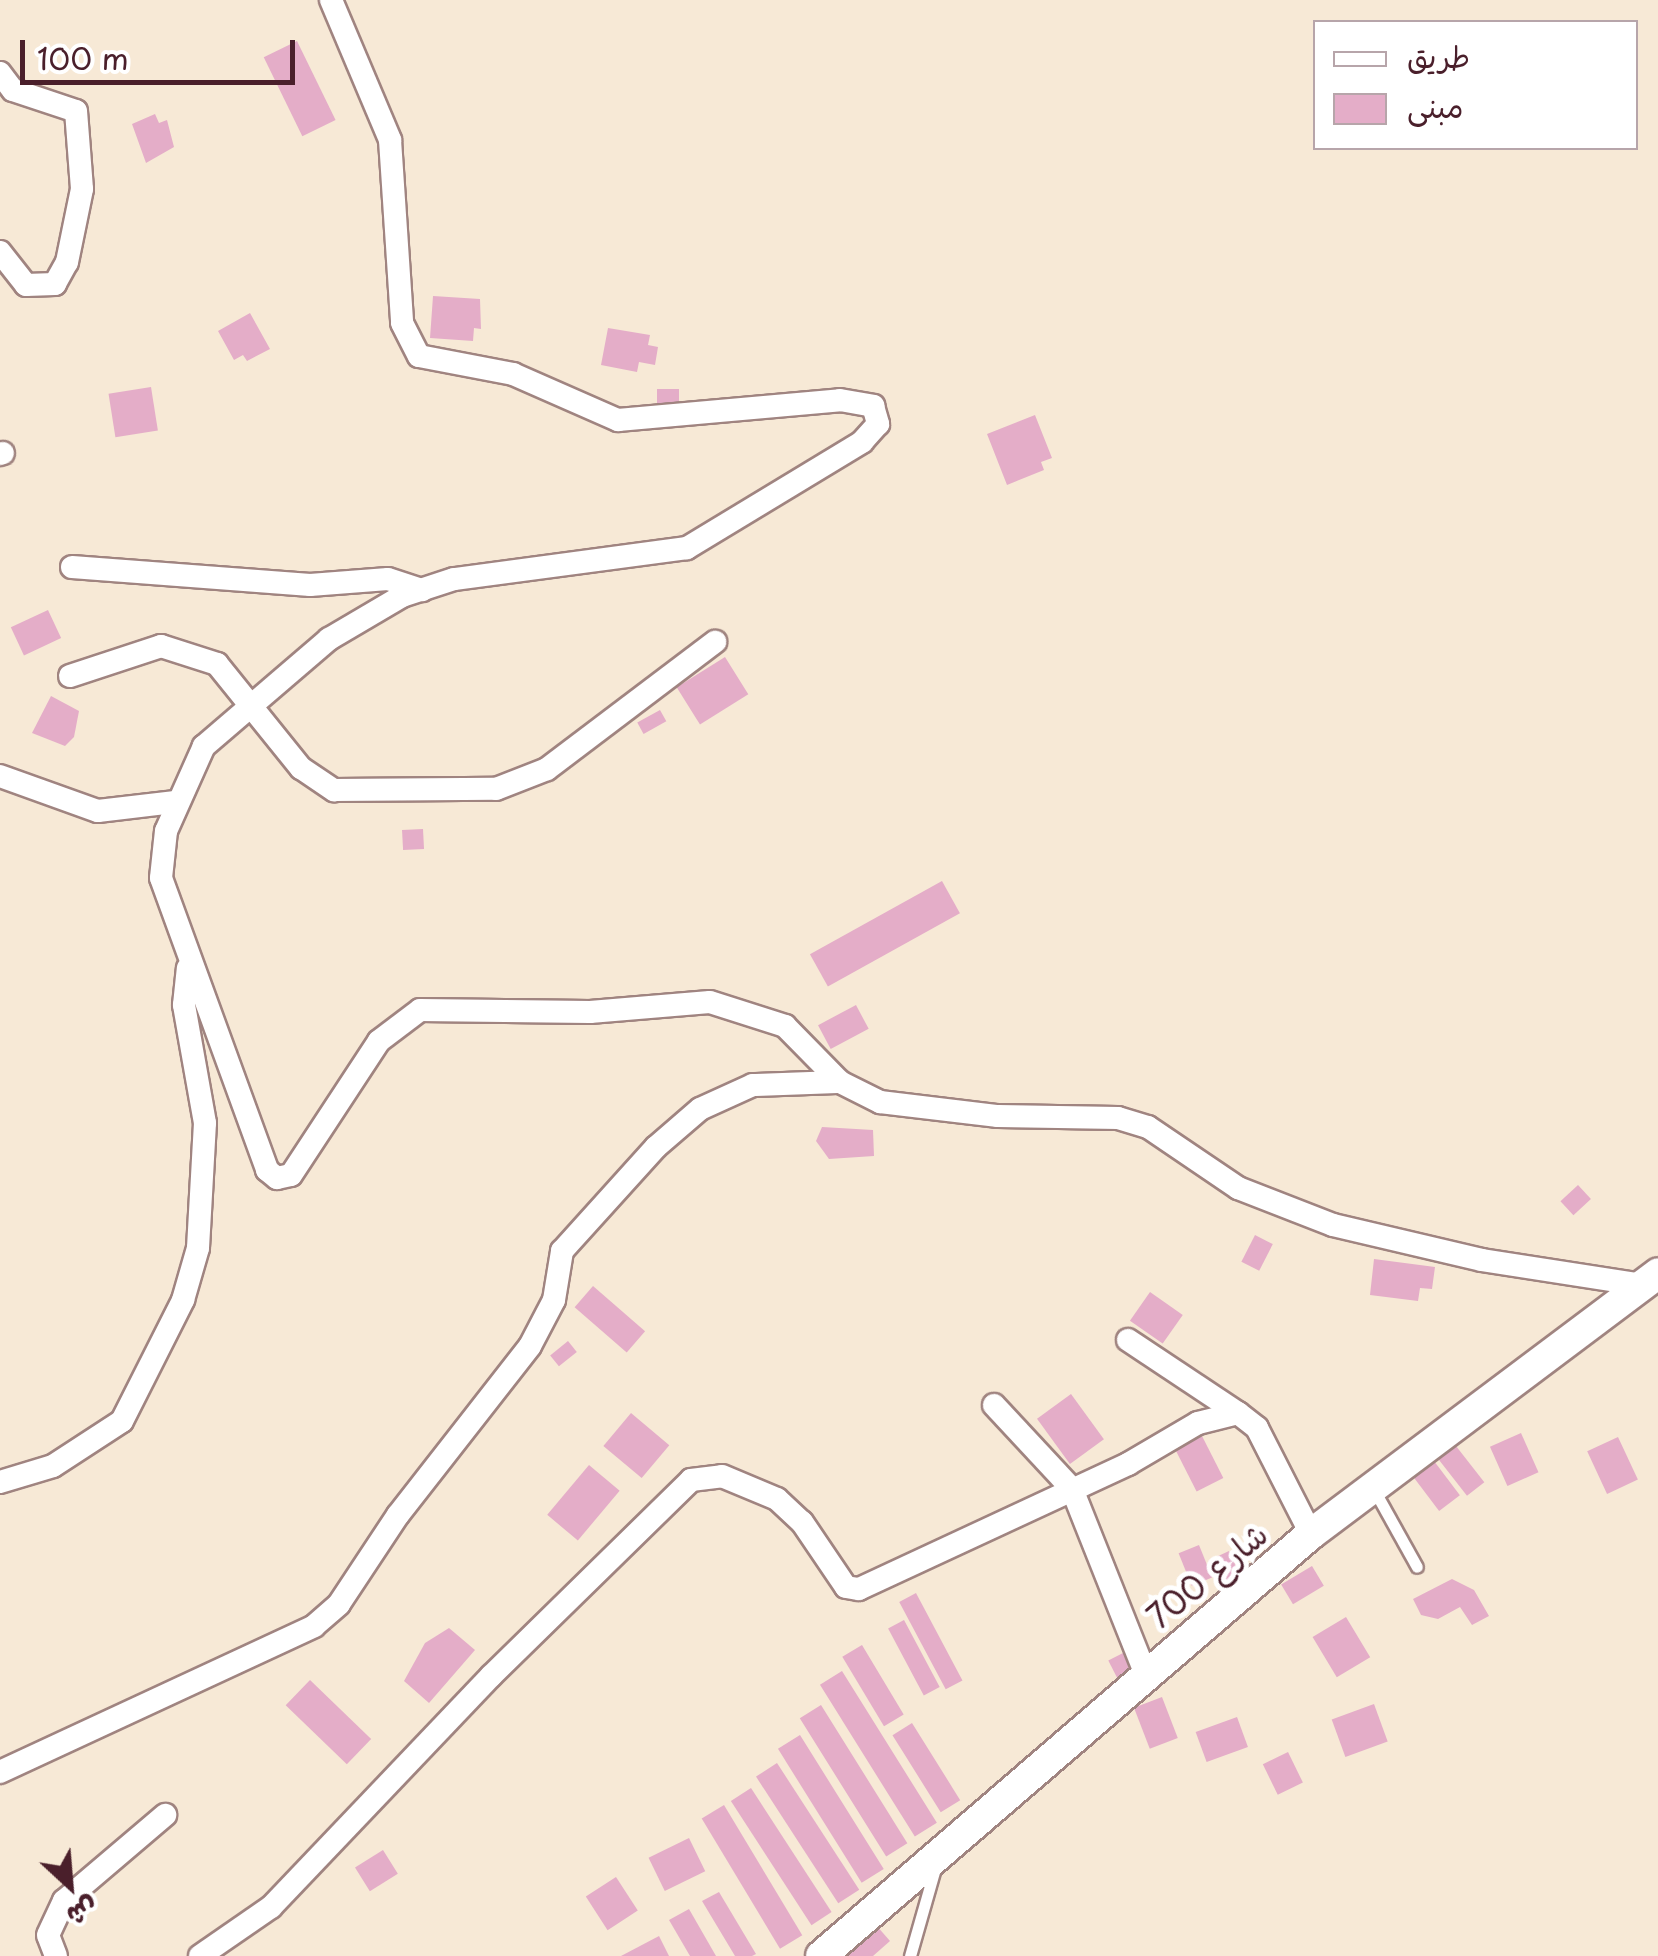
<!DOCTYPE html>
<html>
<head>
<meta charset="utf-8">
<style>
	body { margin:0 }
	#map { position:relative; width:1658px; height:1956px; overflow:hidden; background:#f7e9d6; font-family:"Playpen Sans","Playpen Sans Arabic",sans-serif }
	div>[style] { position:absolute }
	.building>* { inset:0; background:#e4adc8; transform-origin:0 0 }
	.roads { filter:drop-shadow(2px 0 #a08480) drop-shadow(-2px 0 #a08480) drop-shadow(0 2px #a08480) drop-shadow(0 -2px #a08480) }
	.lane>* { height:11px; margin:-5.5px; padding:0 5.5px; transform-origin:5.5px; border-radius:5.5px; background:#fff }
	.street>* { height:22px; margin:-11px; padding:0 11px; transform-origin:11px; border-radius:11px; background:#fff }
	.secondary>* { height:30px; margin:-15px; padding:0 15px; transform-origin:15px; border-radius:15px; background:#fff }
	span { translate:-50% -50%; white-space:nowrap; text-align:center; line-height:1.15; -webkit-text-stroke:10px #fff; paint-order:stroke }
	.street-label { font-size:32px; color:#4a1f2b }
	.legend { position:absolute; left:1313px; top:20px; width:325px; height:130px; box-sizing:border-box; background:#fff; border:2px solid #b7a5aa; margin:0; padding:12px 18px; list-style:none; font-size:30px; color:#4a1f2b }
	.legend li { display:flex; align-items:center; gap:20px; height:50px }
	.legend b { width:50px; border:2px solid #b7a5aa }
	.north { position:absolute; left:20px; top:1836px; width:100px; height:100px; -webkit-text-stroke:8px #fff; paint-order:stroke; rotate:154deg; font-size:28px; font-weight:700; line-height:40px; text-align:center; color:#4a1f2b }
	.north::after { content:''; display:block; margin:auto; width:35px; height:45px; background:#4a1f2b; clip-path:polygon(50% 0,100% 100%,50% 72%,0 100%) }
	.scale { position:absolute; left:20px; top:40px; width:275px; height:45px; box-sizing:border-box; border:5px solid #4a1f2b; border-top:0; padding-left:12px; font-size:30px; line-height:35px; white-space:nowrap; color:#4a1f2b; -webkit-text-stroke:8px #fff; paint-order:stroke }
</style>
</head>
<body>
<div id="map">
	<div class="building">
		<div style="left:297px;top:41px;width:88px;height:37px;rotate:64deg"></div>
		<div style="clip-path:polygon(155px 114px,159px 123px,167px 120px,174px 147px,146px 163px,132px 124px)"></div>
		<div style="clip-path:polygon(433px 296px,480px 299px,481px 329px,474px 328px,473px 341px,430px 338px)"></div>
		<div style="clip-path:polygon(250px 313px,270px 349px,247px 361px,243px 355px,234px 360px,218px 331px)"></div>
		<div style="clip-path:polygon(608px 328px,650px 335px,648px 345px,658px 347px,655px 365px,639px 362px,637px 372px,601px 365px)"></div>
		<div style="left:151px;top:387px;width:44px;height:43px;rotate:81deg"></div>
		<div style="left:679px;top:389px;width:17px;height:22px;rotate:90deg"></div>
		<div style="clip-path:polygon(1035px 415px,1052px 458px,1041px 462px,1044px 470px,1007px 485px,987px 434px)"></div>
		<div style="left:48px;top:610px;width:31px;height:41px;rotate:65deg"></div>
		<div style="left:725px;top:657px;width:44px;height:57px;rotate:58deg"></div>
		<div style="clip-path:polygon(51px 696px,79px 711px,74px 737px,65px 746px,32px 733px)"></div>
		<div style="left:660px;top:710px;width:13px;height:26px;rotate:61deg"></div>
		<div style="left:423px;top:829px;width:20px;height:21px;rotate:87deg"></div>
		<div style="left:942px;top:881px;width:37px;height:151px;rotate:61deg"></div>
		<div style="left:856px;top:1005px;width:27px;height:43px;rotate:62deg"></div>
		<div style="clip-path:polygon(822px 1127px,873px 1130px,874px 1156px,829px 1159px,816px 1141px)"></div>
		<div style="left:1578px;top:1185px;width:19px;height:24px;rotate:47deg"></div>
		<div style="left:1255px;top:1235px;width:20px;height:30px;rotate:27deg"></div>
		<div style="clip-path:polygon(1374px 1259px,1435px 1267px,1432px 1289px,1420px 1288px,1418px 1301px,1370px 1295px)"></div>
		<div style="left:593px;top:1286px;width:69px;height:28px;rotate:41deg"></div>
		<div style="left:1150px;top:1292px;width:40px;height:35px;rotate:35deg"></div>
		<div style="left:568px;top:1341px;width:14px;height:23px;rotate:51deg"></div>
		<div style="left:1071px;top:1394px;width:56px;height:42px;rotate:54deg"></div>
		<div style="left:631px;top:1413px;width:50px;height:43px;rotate:40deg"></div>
		<div style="left:1521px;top:1433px;width:43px;height:34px;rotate:66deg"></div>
		<div style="left:1202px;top:1436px;width:47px;height:30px;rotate:63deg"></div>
		<div style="left:1618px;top:1437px;width:47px;height:34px;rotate:65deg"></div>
		<div style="left:1456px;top:1446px;width:46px;height:22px;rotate:52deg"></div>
		<div style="left:1434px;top:1461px;width:43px;height:26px;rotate:53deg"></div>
		<div style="left:589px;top:1465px;width:40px;height:65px;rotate:40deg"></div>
		<div style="left:1199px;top:1545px;width:35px;height:22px;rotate:68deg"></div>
		<div style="left:1229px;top:1551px;width:26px;height:19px;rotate:65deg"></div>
		<div style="left:1312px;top:1566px;width:23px;height:36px;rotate:59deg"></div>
		<div style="clip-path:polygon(1452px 1579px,1474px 1590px,1489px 1616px,1472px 1625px,1460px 1607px,1438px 1619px,1421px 1615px,1413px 1599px)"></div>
		<div style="left:916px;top:1593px;width:99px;height:19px;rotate:62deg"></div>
		<div style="left:1346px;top:1617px;width:47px;height:39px;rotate:59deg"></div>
		<div style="left:904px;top:1620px;width:76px;height:18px;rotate:62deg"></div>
		<div style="clip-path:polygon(449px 1628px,475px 1650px,429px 1703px,404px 1681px,425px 1643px)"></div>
		<div style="left:862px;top:1645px;width:81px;height:23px;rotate:59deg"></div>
		<div style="left:1127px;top:1651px;width:20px;height:21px;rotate:63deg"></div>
		<div style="left:842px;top:1671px;width:179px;height:26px;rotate:58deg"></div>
		<div style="left:310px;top:1680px;width:85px;height:35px;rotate:44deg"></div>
		<div style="left:1162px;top:1697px;width:44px;height:30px;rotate:69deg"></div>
		<div style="left:1374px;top:1704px;width:40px;height:45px;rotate:70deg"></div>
		<div style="left:821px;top:1705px;width:163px;height:25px;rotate:58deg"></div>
		<div style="left:1237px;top:1717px;width:32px;height:44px;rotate:70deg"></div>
		<div style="left:912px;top:1723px;width:91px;height:23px;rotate:58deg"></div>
		<div style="left:800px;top:1735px;width:158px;height:26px;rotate:58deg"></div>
		<div style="left:1288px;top:1752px;width:34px;height:28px;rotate:64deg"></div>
		<div style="left:777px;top:1763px;width:151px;height:25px;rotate:57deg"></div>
		<div style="left:751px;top:1788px;width:148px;height:24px;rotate:57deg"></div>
		<div style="left:724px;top:1805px;width:152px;height:26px;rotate:59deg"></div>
		<div style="left:689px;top:1838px;width:37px;height:45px;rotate:64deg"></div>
		<div style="left:383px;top:1850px;width:28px;height:33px;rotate:58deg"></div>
		<div style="left:616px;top:1877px;width:40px;height:36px;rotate:57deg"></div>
		<div style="clip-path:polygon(719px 1892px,756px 1954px,752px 1956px,735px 1956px,702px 1901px)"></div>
		<div style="clip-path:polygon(689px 1909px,716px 1956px,690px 1956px,669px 1920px)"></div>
		<div style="clip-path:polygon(876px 1925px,890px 1941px,873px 1956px,840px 1956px)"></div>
		<div style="clip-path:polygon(659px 1936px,669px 1956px,621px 1956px)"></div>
	</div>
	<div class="roads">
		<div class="lane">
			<div style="left:1373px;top:1488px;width:90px;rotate:60.9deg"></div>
			<div style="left:910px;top:1956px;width:91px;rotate:-74.1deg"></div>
		</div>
		<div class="street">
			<div style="left:331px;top:0;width:152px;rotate:67.1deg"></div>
			<div style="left:390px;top:140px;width:183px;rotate:86.2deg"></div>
			<div style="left:402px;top:323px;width:37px;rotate:63deg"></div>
			<div style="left:419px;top:356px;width:96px;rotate:10.8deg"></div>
			<div style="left:513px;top:374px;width:115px;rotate:23.7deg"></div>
			<div style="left:618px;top:420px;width:223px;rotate:-5.1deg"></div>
			<div style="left:840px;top:400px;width:34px;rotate:10deg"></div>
			<div style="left:873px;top:406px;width:19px;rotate:74deg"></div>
			<div style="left:878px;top:424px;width:24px;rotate:132deg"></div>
			<div style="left:862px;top:442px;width:205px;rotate:148.8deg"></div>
			<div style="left:687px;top:548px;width:235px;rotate:172.4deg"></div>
			<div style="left:454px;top:579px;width:55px;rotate:161.9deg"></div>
			<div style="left:402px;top:596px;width:85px;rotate:149.5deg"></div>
			<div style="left:329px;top:639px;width:165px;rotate:139.4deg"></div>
			<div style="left:204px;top:746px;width:93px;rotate:114.1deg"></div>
			<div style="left:166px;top:831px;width:47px;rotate:96.1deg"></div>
			<div style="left:161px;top:878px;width:311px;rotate:70deg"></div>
			<div style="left:267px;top:1170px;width:13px;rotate:39deg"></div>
			<div style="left:277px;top:1178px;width:14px;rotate:-12deg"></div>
			<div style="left:291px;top:1175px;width:160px;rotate:-56.7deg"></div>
			<div style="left:379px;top:1041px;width:51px;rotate:-37.1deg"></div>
			<div style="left:420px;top:1010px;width:170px;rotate:0.7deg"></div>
			<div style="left:590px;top:1012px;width:120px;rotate:-4.8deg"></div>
			<div style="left:710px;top:1002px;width:79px;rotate:17.7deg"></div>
			<div style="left:785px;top:1026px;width:78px;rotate:45.5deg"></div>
			<div style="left:840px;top:1082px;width:45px;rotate:26.6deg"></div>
			<div style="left:880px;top:1102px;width:119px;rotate:6.8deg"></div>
			<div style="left:998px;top:1116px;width:120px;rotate:1deg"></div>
			<div style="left:1118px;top:1118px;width:31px;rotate:17deg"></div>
			<div style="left:1148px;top:1127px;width:109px;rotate:34.1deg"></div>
			<div style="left:1238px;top:1188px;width:102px;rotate:21.3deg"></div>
			<div style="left:1333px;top:1225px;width:153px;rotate:13.2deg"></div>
			<div style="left:1482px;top:1260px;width:164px;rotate:8.8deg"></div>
			<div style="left:0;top:73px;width:21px;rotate:53deg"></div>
			<div style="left:13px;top:90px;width:66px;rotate:18.4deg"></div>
			<div style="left:76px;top:111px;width:78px;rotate:85.6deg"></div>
			<div style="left:82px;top:189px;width:75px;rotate:101.6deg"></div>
			<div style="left:67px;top:262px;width:25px;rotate:119deg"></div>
			<div style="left:55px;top:284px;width:29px;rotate:178deg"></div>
			<div style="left:26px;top:285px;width:42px;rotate:-128.2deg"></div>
			<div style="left:0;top:454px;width:3px;rotate:-18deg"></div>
			<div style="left:72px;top:567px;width:239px;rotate:4.3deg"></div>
			<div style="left:310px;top:585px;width:78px;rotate:-4.4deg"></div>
			<div style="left:388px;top:579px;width:36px;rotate:18deg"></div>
			<div style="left:70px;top:676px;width:96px;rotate:-18.2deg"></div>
			<div style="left:161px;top:646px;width:59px;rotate:17.8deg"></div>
			<div style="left:217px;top:664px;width:134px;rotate:51.1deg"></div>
			<div style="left:301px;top:768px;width:40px;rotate:34deg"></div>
			<div style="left:334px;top:790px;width:162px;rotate:-0.4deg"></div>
			<div style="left:496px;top:789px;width:55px;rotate:-21.4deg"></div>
			<div style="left:547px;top:769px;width:211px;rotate:-37.1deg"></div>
			<div style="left:0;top:776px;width:104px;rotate:19.7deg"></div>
			<div style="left:98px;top:811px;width:78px;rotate:-6.7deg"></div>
			<div style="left:1128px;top:1340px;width:132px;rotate:33.6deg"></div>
			<div style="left:994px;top:1405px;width:115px;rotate:47.1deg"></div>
			<div style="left:1072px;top:1489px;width:197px;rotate:68.3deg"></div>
			<div style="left:0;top:1482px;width:55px;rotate:-16.8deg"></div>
			<div style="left:53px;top:1466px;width:82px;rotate:-33.1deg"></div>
			<div style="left:122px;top:1421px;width:136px;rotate:-63.2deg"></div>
			<div style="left:183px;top:1300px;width:54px;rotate:-73.9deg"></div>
			<div style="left:198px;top:1248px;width:125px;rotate:-86.8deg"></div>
			<div style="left:205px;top:1123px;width:120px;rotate:-100.1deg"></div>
			<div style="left:184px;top:1005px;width:37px;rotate:-84deg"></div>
			<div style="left:0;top:1772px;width:346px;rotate:-24.9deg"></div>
			<div style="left:314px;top:1626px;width:33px;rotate:-41deg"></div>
			<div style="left:339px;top:1604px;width:107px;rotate:-56.5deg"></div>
			<div style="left:398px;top:1515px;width:214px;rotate:-52deg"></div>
			<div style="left:530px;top:1346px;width:52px;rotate:-62.4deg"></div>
			<div style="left:554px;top:1300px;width:50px;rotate:-80.7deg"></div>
			<div style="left:562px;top:1251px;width:140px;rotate:-47.9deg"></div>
			<div style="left:656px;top:1147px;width:58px;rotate:-40.8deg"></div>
			<div style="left:700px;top:1109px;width:58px;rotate:-24.4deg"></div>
			<div style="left:753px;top:1085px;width:87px;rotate:-2deg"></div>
			<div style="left:56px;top:1956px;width:22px;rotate:-111deg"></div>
			<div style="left:48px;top:1935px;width:38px;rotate:-65deg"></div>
			<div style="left:64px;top:1901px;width:133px;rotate:-40.4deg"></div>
			<div style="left:200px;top:1956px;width:86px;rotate:-34.6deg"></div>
			<div style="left:271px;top:1907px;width:319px;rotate:-46.4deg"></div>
			<div style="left:491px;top:1676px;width:280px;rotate:-44.4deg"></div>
			<div style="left:691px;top:1480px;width:31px;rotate:-7deg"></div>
			<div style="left:722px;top:1476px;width:60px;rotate:22.7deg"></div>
			<div style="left:777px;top:1499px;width:34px;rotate:43deg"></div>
			<div style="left:802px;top:1522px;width:78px;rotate:55.9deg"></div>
			<div style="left:846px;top:1587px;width:13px;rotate:9deg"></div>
			<div style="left:859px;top:1589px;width:297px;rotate:-24.9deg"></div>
			<div style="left:1128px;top:1464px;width:81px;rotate:-30.4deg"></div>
			<div style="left:1198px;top:1423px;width:41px;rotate:-14deg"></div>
			<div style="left:1238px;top:1413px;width:24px;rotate:38deg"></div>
			<div style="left:1257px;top:1428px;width:119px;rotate:63deg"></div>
		</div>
		<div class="secondary">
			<div style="left:821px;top:1956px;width:647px;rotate:-40.74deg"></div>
			<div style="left:1311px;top:1534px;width:434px;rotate:-36.9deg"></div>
		</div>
	</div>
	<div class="street-label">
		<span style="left:1207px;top:1575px;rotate:-40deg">شارع 700</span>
	</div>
	<ul class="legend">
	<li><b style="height:12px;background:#fff"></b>طريق</li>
	<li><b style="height:28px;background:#e4adc8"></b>مبنى</li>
	</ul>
	<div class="north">ش</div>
	<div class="scale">100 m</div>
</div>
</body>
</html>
